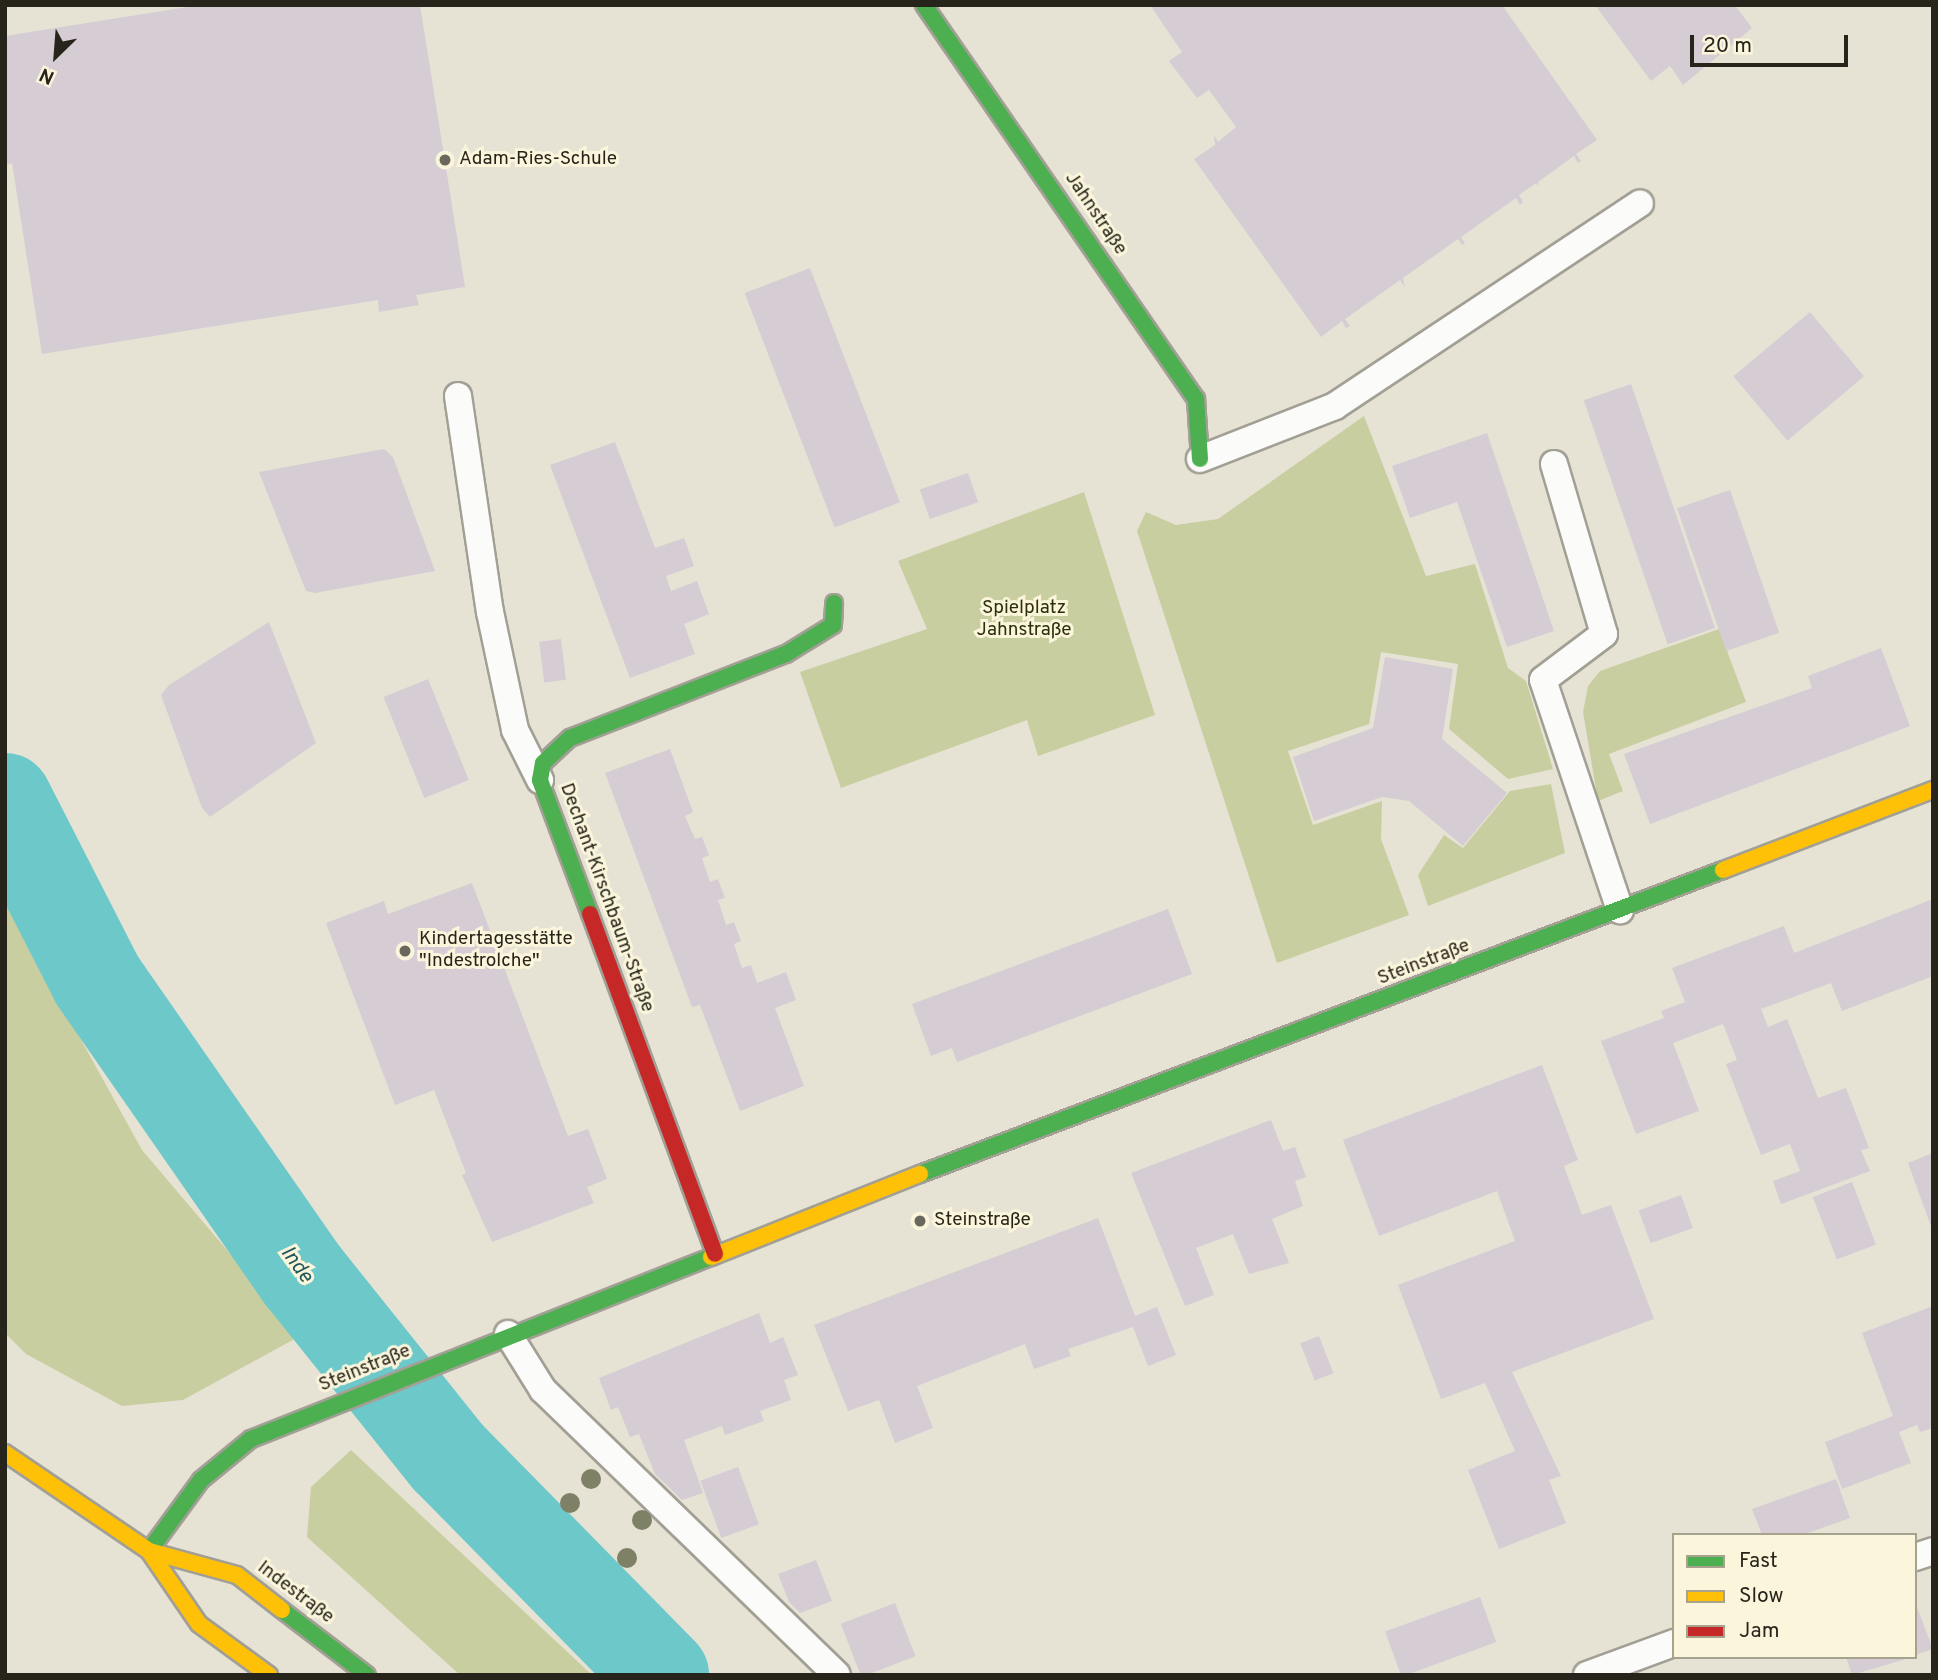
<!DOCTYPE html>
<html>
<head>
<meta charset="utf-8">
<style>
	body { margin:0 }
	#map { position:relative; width:1938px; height:1680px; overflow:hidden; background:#e6e3d5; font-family:Overpass,sans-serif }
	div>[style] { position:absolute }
	.green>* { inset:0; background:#c9cea1 }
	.river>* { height:94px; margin:-47px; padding:0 47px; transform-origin:47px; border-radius:47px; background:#6dc8ca }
	.building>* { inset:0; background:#d5ccd4; transform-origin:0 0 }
	.roads { filter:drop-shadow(2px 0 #a29f95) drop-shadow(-2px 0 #a29f95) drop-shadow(0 2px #a29f95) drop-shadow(0 -2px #a29f95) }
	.lane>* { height:26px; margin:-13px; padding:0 13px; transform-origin:13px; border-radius:13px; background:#fbfbf9 }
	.fast>* { height:16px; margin:-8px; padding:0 8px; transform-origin:8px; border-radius:8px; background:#4caf50 }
	.slow>* { height:16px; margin:-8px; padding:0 8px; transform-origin:8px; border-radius:8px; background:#ffc107 }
	.jam>* { height:16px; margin:-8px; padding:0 8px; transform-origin:8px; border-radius:8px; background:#c62828 }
	.trees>* { width:20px; height:20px; margin:-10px; border-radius:50%; background:#7f8166 }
	.dots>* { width:19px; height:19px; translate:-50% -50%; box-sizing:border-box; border:4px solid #fbf5db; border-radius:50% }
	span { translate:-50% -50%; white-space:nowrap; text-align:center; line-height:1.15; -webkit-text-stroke:6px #fbf5db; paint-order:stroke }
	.poi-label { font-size:19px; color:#27251b }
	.left { translate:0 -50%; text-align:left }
	.street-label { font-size:19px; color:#27251b }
	.park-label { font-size:19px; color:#2b300b }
	.water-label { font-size:21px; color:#22575c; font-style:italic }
	.frame { position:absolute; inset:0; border:7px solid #27251b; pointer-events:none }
	.legend { position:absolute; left:1672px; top:1533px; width:245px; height:126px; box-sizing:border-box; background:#fbf5db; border:2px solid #a6a28e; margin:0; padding:9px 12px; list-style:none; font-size:21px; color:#27251b }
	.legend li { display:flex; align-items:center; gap:14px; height:35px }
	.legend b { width:35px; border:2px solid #a6a28e }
	.north { position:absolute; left:21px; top:21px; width:70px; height:70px; -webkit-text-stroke:5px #fbf5db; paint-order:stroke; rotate:205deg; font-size:19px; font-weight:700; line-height:28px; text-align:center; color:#27251b }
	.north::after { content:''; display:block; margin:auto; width:24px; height:32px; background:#27251b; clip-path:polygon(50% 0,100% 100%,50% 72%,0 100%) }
	.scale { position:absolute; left:1690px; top:35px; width:158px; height:32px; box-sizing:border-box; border:4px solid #27251b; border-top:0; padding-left:9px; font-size:21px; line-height:24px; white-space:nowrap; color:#27251b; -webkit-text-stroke:5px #fbf5db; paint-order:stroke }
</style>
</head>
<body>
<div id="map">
	<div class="green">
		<div style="clip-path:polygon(1364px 416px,1426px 576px,1475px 564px,1508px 668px,1526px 681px,1553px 769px,1508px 779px,1449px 729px,1458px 664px,1381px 652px,1369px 724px,1288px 751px,1313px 825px,1382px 801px,1381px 839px,1409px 915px,1277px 963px,1137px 531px,1146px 512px,1176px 525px,1218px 519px)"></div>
		<div style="clip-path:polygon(1084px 492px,1155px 715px,1038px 756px,1027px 720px,841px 788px,800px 672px,927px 629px,898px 561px)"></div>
		<div style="clip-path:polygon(1719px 629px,1746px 702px,1609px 754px,1623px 791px,1598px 801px,1583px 712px,1588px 686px,1600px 671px)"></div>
		<div style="clip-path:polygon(1551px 784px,1565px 853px,1428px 906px,1418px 875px,1444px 835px,1463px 848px,1510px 791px)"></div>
		<div style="clip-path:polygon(5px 902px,142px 1150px,300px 1336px,183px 1400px,122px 1406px,26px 1354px,5px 1333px)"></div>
		<div style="clip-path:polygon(351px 1450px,545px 1631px,592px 1675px,460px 1675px,307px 1537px,311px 1487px)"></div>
	</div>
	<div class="river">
		<div style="left:5px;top:800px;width:202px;rotate:62.9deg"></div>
		<div style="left:97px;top:980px;width:361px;rotate:55.2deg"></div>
		<div style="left:303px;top:1276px;width:233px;rotate:51.3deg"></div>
		<div style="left:449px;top:1458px;width:304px;rotate:45.5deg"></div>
	</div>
	<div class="building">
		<div style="clip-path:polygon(200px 5px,420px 5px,465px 287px,416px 295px,419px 305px,379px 312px,378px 300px,42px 354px,12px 163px,5px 165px,5px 36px)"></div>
		<div style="clip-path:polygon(1150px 5px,1502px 5px,1597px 140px,1576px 154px,1581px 161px,1578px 163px,1574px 156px,1538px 182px,1539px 186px,1536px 183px,1519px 195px,1523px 202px,1520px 205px,1516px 198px,1461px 237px,1465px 243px,1462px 245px,1458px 239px,1403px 278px,1405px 287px,1400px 280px,1345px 319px,1350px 326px,1346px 328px,1342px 321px,1321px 337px,1194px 159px,1215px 145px,1214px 135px,1218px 142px,1236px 127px,1209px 90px,1197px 98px,1178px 73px,1169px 61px,1182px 52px)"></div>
		<div style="clip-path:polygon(1595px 5px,1735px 5px,1752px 28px,1683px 85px,1670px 66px,1651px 81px)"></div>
		<div style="left:810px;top:268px;width:251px;height:70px;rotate:69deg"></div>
		<div style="left:1810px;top:312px;width:84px;height:100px;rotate:50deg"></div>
		<div style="left:1631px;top:384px;width:258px;height:50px;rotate:71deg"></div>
		<div style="clip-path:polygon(1487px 433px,1554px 631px,1507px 647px,1457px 502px,1410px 518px,1392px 466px)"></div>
		<div style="clip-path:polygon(615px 442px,655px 548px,684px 538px,694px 566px,666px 576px,671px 591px,697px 581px,709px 614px,684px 624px,695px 654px,630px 678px,550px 465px)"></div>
		<div style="clip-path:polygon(384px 449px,393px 457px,435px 571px,315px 593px,306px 591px,259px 472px)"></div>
		<div style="left:968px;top:473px;width:31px;height:51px;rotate:71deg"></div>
		<div style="left:1730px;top:490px;width:151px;height:56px;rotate:71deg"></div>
		<div style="clip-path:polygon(269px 622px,316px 743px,210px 817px,202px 808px,161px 695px,169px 685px)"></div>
		<div style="left:561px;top:639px;width:41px;height:22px;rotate:83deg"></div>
		<div style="clip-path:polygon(1881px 648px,1910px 726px,1650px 824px,1624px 754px,1812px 688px,1808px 676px)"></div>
		<div style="clip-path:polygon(1385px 657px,1453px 669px,1442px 739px,1507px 793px,1463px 846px,1409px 801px,1382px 797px,1314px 821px,1293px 757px,1373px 728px)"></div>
		<div style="left:428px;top:679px;width:109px;height:48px;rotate:68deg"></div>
		<div style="clip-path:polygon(670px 749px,693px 812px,685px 816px,695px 839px,702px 837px,709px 855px,702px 858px,710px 882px,718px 879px,725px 898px,718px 900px,726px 925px,734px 922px,741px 941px,734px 944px,742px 968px,751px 965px,757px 983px,786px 972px,796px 1000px,775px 1008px,804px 1086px,740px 1111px,700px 1005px,692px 1007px,605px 773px)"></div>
		<div style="clip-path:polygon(472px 883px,568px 1136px,588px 1129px,607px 1179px,587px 1187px,594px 1203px,492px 1242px,462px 1175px,466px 1173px,434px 1090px,395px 1105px,326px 923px,384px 901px,388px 914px)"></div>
		<div style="clip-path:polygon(1933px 899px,1933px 976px,1842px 1011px,1831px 983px,1761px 1009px,1768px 1027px,1787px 1019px,1818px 1098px,1846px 1088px,1869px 1148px,1861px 1150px,1870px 1171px,1781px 1204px,1773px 1181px,1800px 1171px,1790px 1144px,1761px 1155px,1726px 1064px,1737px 1060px,1723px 1024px,1673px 1043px,1699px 1111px,1636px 1134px,1601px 1041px,1664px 1018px,1661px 1011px,1685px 1002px,1672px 968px,1784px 926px,1794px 953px)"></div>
		<div style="clip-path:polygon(1168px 909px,1192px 974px,957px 1062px,952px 1048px,931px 1056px,912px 1004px)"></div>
		<div style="clip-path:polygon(1542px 1065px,1578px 1160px,1564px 1166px,1582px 1215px,1611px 1205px,1654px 1319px,1512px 1372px,1561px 1476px,1549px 1480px,1566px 1523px,1499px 1549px,1468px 1470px,1515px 1451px,1485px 1383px,1441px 1399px,1398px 1285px,1515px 1241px,1497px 1191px,1379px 1236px,1343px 1140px)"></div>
		<div style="clip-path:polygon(1271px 1120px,1283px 1151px,1295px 1147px,1306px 1177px,1295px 1181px,1303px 1206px,1272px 1219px,1289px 1263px,1249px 1274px,1233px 1234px,1196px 1248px,1214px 1295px,1185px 1306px,1131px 1173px)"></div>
		<div style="clip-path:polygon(1933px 1153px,1933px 1229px,1932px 1229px,1908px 1163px)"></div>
		<div style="left:1852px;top:1182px;width:67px;height:42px;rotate:69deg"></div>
		<div style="left:1681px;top:1195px;width:35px;height:45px;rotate:70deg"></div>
		<div style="clip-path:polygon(1098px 1218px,1135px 1316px,1157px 1307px,1176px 1355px,1148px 1366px,1133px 1327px,1068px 1349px,1071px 1356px,1034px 1369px,1025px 1344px,917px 1386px,933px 1428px,895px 1443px,879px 1400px,848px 1411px,814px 1325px)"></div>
		<div style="clip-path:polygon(1933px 1306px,1933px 1428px,1920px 1432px,1917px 1425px,1899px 1432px,1911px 1463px,1842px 1489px,1825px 1442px,1893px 1416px,1862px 1333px)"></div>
		<div style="clip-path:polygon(759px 1313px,770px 1343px,783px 1337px,798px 1375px,784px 1380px,791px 1400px,760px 1411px,764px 1421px,725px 1435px,722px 1426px,684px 1440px,703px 1493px,682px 1500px,655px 1474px,639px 1434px,630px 1437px,618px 1407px,611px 1410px,599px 1378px)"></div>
		<div style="left:1319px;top:1336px;width:40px;height:20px;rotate:69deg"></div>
		<div style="left:738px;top:1467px;width:61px;height:40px;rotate:70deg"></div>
		<div style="clip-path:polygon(1836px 1479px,1850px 1518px,1802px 1535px,1762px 1535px,1752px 1509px)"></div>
		<div style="clip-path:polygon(816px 1560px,832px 1601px,800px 1613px,789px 1602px,778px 1574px)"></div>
		<div style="left:1480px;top:1597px;width:48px;height:101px;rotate:70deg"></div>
		<div style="clip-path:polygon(1915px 1602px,1933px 1649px,1915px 1655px)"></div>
		<div style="left:895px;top:1603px;width:57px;height:58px;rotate:69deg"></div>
		<div style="clip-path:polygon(1846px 1657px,1909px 1657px,1909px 1658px,1852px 1675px)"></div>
	</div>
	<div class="roads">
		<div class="lane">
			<div style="left:458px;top:396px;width:218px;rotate:81.6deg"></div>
			<div style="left:490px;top:612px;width:121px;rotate:78deg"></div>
			<div style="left:515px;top:730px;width:56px;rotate:63.4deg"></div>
			<div style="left:1200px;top:459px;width:145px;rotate:-21.4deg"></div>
			<div style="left:1335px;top:406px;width:366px;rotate:-33.6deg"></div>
			<div style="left:1554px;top:464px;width:177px;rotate:73.6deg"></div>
			<div style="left:1604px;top:634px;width:76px;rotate:143deg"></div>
			<div style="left:1543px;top:680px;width:243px;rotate:71.5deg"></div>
			<div style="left:508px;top:1334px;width:66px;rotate:58deg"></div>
			<div style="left:543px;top:1390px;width:409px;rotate:44.1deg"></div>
			<div style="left:1915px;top:1557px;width:19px;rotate:-18deg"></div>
			<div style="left:1587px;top:1675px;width:93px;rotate:-20.2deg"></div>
		</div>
		<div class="fast">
			<div style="left:924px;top:5px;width:479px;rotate:55.4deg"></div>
			<div style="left:1196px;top:399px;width:60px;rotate:86.2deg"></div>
			<div style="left:590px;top:914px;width:143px;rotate:-110.5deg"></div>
			<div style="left:540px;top:780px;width:17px;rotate:-80deg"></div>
			<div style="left:543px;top:763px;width:37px;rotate:-43deg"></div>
			<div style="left:570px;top:738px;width:232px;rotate:-21.3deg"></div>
			<div style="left:786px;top:654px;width:55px;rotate:-31.7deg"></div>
			<div style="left:833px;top:625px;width:22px;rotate:-87deg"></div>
			<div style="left:920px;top:1174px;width:859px;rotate:-20.74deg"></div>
			<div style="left:149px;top:1551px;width:88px;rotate:-53.8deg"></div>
			<div style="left:201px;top:1480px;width:65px;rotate:-39.4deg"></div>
			<div style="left:251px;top:1439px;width:495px;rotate:-21.6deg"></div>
			<div style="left:282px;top:1610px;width:107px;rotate:37.4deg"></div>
		</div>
		<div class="slow">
			<div style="left:1723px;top:870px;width:225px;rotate:-20.9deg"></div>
			<div style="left:711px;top:1257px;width:225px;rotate:-21.7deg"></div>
			<div style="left:5px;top:1453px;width:174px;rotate:34.2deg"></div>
			<div style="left:149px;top:1551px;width:91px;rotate:15.3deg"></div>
			<div style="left:237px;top:1575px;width:57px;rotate:37.9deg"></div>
			<div style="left:149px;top:1551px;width:88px;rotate:55.6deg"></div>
			<div style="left:199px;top:1624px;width:87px;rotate:36.1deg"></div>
		</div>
		<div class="jam">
			<div style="left:590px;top:914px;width:362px;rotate:69.8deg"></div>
		</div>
	</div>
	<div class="trees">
		<div style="left:591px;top:1479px"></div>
		<div style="left:570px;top:1503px"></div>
		<div style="left:642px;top:1520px"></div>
		<div style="left:627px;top:1558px"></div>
	</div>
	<div class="dots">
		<div style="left:445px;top:160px;background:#6a685c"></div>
		<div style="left:405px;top:951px;background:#6a685c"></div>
		<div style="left:920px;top:1221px;background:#6a685c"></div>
	</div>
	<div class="poi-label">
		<span class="left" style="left:459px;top:160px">Adam-Ries-Schule</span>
		<span class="left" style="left:419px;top:951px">Kindertagesstätte<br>"Indestrolche"</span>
		<span class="left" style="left:934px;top:1221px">Steinstraße</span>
	</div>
	<div class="street-label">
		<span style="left:1095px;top:214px;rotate:56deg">Jahnstraße</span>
		<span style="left:606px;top:898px;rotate:70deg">Dechant-Kirschbaum-Straße</span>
		<span style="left:1424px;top:963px;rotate:-21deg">Steinstraße</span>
		<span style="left:365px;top:1369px;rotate:-22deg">Steinstraße</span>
		<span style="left:295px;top:1593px;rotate:37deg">Indestraße</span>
	</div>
	<div class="park-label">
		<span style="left:1024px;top:620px">Spielplatz<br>Jahnstraße</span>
	</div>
	<div class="water-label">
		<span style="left:296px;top:1265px;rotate:54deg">Inde</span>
	</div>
	<div class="frame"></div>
	<ul class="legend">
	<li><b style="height:9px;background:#4caf50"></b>Fast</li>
	<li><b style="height:9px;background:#ffc107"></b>Slow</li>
	<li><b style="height:9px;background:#c62828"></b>Jam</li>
	</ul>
	<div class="north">N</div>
	<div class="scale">20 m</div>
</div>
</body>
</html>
